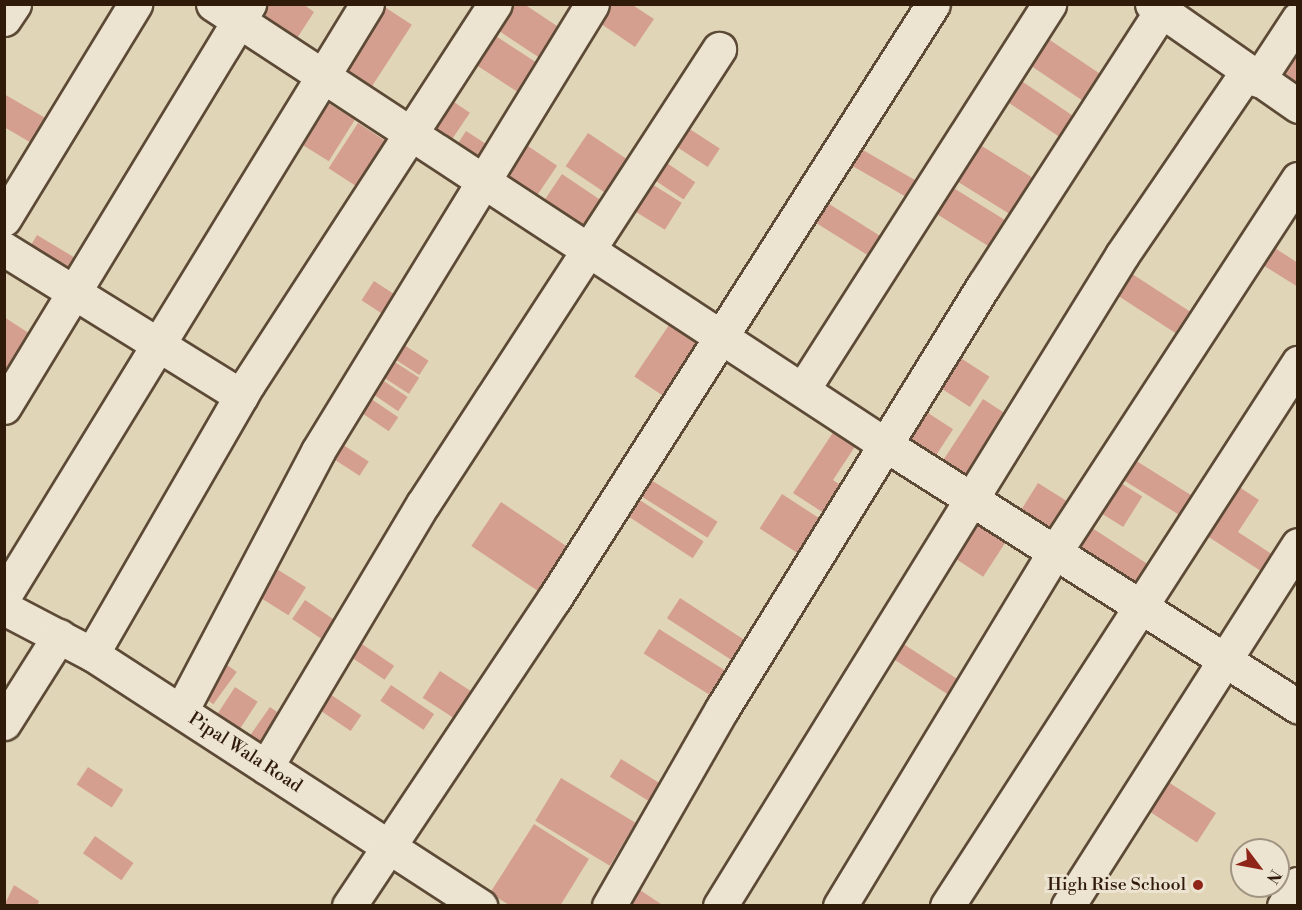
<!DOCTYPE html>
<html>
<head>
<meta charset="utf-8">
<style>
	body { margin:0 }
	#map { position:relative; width:1302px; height:910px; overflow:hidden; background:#e1d5b8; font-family:"Libre Bodoni",serif }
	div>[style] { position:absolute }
	.building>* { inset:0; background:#d49f8e; transform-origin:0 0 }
	.roads { filter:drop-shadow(2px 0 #5c4a36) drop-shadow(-2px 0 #5c4a36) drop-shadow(0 2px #5c4a36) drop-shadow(0 -2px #5c4a36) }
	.minor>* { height:33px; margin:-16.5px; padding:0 16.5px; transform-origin:16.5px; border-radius:16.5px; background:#ece4d1 }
	.dots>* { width:16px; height:16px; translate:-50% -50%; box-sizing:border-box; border:3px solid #ece4d1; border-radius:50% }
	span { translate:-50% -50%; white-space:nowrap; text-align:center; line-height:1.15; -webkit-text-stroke:6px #ece4d1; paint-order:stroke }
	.street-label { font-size:18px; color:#301b0b }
	.poi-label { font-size:18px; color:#301b0b }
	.right { translate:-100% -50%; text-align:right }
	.frame { position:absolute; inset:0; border:6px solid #301b0b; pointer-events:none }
	.north { position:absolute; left:1230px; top:838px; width:60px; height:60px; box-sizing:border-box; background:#ece4d1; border:2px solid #a19482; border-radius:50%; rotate:122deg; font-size:16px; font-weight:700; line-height:24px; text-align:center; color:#301b0b }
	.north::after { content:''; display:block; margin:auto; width:21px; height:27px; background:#8f2418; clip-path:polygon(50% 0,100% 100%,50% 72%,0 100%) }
</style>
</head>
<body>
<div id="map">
	<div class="building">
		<div style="clip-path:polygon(265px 4px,303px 4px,314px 12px,292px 46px,254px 22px)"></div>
		<div style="left:380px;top:4px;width:38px;height:81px;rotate:33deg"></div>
		<div style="clip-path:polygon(508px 4px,524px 4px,569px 34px,549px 64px,493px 27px)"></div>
		<div style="clip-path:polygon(603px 4px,631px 4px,654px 19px,635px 47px,594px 19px)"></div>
		<div style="left:488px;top:31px;width:71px;height:35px;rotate:33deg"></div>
		<div style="left:1038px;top:32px;width:85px;height:32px;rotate:34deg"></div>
		<div style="clip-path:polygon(1298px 38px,1298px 101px,1269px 83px)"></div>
		<div style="left:1011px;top:74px;width:87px;height:25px;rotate:34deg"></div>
		<div style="clip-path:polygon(4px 94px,54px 123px,40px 148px,4px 127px)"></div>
		<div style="left:445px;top:96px;width:30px;height:38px;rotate:34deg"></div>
		<div style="left:320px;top:98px;width:41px;height:49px;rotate:32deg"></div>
		<div style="left:358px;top:123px;width:43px;height:54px;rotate:33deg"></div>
		<div style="left:682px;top:124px;width:45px;height:22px;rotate:33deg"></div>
		<div style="left:466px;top:131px;width:30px;height:19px;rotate:33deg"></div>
		<div style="left:588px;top:133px;width:48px;height:40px;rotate:34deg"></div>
		<div style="left:969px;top:138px;width:88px;height:43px;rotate:32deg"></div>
		<div style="left:519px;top:140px;width:46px;height:42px;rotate:34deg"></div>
		<div style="left:856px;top:146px;width:80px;height:19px;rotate:30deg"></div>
		<div style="left:658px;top:157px;width:45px;height:21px;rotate:34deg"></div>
		<div style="left:562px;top:174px;width:50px;height:34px;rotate:34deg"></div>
		<div style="left:647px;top:181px;width:41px;height:32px;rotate:32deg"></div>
		<div style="left:944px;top:182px;width:78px;height:31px;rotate:32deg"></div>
		<div style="left:818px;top:197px;width:81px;height:23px;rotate:32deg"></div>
		<div style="left:37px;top:235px;width:52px;height:26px;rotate:31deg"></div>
		<div style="clip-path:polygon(1264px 241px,1298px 263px,1298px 287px,1253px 259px)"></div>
		<div style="left:1123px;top:268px;width:83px;height:26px;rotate:33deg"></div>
		<div style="left:374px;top:281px;width:37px;height:23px;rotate:33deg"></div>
		<div style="clip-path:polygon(4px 317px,41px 341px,4px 384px)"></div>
		<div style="left:669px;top:325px;width:43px;height:62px;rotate:34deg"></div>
		<div style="left:395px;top:339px;width:40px;height:17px;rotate:33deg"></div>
		<div style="left:384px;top:355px;width:42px;height:19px;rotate:33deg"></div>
		<div style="left:956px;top:355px;width:40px;height:36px;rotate:33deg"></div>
		<div style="left:372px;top:373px;width:43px;height:17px;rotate:34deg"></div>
		<div style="left:361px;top:392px;width:45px;height:17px;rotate:34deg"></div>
		<div style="left:983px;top:399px;width:38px;height:76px;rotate:33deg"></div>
		<div style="left:922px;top:409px;width:37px;height:38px;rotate:33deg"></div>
		<div style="clip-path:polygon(836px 428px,858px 442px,833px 480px,851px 492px,833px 519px,793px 493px)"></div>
		<div style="left:331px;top:437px;width:45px;height:17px;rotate:33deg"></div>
		<div style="left:1130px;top:457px;width:75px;height:23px;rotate:32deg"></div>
		<div style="left:643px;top:475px;width:88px;height:19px;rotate:32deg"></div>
		<div style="left:1116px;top:480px;width:31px;height:36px;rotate:32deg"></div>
		<div style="clip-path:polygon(1230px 481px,1259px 500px,1238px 532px,1281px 560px,1270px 577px,1198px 530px)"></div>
		<div style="left:1038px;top:483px;width:41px;height:38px;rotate:32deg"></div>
		<div style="left:629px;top:493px;width:89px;height:20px;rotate:33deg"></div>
		<div style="left:782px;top:494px;width:59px;height:41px;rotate:33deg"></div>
		<div style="left:501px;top:502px;width:84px;height:53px;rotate:34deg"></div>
		<div style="left:970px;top:518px;width:43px;height:42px;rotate:33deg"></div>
		<div style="left:1086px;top:524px;width:82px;height:30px;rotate:33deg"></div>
		<div style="left:272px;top:566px;width:40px;height:33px;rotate:32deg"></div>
		<div style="left:680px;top:598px;width:87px;height:24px;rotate:33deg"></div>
		<div style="left:305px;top:600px;width:41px;height:23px;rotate:34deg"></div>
		<div style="left:659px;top:629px;width:88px;height:29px;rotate:32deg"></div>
		<div style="left:891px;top:636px;width:85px;height:18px;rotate:33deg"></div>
		<div style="left:356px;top:640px;width:46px;height:17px;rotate:34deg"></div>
		<div style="left:219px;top:659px;width:22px;height:40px;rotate:36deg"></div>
		<div style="left:440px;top:671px;width:49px;height:32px;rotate:33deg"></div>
		<div style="left:391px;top:685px;width:52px;height:19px;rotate:34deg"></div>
		<div style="left:235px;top:687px;width:27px;height:38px;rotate:33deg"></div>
		<div style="left:324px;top:690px;width:45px;height:19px;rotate:34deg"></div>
		<div style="left:270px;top:707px;width:21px;height:40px;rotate:35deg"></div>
		<div style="left:621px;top:759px;width:57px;height:21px;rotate:32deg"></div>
		<div style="left:88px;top:767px;width:42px;height:21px;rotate:33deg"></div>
		<div style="left:1159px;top:776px;width:68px;height:35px;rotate:33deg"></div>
		<div style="left:561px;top:778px;width:87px;height:50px;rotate:31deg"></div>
		<div style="clip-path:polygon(534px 824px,589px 859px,560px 906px,511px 906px,490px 893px)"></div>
		<div style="left:95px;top:836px;width:47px;height:21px;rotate:35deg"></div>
		<div style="clip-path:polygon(628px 882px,664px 906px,613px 906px)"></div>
		<div style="clip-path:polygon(14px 885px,39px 901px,37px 906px,4px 906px)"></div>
	</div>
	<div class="roads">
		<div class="minor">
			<div style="left:213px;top:4px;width:805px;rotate:33.24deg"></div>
			<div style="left:886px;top:445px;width:488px;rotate:32.4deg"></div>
			<div style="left:1152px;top:4px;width:178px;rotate:34.9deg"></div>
			<div style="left:4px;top:19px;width:18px;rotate:-56deg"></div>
			<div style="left:1258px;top:80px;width:73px;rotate:-56.7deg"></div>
			<div style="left:4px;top:219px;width:252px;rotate:-58.6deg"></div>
			<div style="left:4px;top:249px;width:279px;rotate:31.8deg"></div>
			<div style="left:803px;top:389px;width:457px;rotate:-57.4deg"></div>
			<div style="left:4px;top:407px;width:472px;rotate:-58.7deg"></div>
			<div style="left:4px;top:596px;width:694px;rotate:-58.48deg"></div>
			<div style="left:4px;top:608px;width:99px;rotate:27.6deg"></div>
			<div style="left:92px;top:654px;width:463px;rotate:33deg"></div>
			<div style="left:92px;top:654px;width:312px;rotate:-60deg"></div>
			<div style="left:248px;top:384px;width:453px;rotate:-57deg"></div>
			<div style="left:181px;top:711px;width:294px;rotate:-62.2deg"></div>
			<div style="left:318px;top:451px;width:524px;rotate:-58.49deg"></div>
			<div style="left:4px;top:723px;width:103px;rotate:-57.7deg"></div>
			<div style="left:266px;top:767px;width:306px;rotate:-59.2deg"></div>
			<div style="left:423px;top:504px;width:543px;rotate:-56.95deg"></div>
			<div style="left:349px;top:906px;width:369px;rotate:-56.3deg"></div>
			<div style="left:554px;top:599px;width:705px;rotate:-57.5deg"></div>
			<div style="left:609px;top:906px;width:227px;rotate:-60.2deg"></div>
			<div style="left:722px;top:709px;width:498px;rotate:-58.3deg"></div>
			<div style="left:984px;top:285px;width:335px;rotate:-57.1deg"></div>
			<div style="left:720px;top:906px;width:765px;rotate:-58.3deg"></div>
			<div style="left:1122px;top:255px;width:222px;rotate:-55.7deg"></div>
			<div style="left:840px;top:906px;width:416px;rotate:-58.8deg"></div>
			<div style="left:1056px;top:550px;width:443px;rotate:-56.9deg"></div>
			<div style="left:947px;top:906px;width:647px;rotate:-57.12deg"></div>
			<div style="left:1068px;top:906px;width:428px;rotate:-57.5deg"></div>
			<div style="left:1284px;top:906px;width:26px;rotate:-58deg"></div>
		</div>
	</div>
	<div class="dots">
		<div style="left:1198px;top:885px;background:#8f2418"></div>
	</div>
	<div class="street-label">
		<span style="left:245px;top:753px;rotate:33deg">Pipal Wala Road</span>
	</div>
	<div class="poi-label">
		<span class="right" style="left:1186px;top:885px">High Rise School</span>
	</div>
	<div class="frame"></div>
	<div class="north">N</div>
</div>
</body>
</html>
